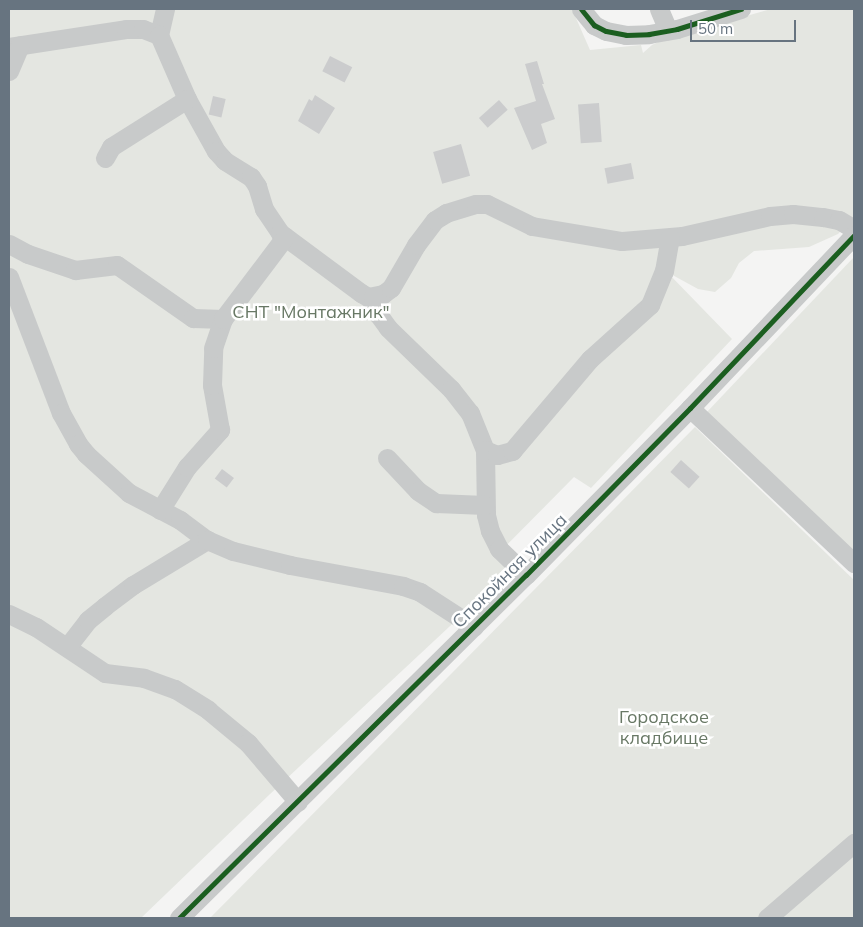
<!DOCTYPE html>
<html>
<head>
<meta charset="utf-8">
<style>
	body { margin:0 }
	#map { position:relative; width:863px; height:927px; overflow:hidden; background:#f4f4f3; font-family:Mulish,sans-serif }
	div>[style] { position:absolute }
	.green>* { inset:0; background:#e4e6e1 }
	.building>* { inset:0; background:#cbcccd; transform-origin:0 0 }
	.minor>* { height:19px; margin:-9.5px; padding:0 9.5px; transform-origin:9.5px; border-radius:9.5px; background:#c8caca }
	.cycleway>* { height:5px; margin:-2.5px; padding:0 2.5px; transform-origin:2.5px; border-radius:2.5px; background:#1b5e20 }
	span { translate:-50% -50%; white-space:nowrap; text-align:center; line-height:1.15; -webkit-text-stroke:5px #fff; paint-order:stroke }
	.park-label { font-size:18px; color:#687865 }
	.street-label { font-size:18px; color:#677480 }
	.frame { position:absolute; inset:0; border:10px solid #677480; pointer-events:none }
	.scale { position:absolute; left:690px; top:20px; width:106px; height:22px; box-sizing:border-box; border:2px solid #677480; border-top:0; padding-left:6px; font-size:15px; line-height:18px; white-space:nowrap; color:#677480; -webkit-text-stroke:4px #fff; paint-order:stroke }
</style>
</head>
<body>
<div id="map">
	<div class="green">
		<div style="clip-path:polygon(9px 9px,572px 9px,590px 50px,641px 45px,643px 53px,652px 45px,662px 40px,771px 9px,854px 9px,854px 217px,838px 234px,809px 247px,754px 251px,739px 263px,731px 278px,715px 292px,698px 289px,667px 272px,732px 339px,591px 488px,574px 477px,498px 554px,509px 571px,269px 795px,141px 918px,9px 918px)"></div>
		<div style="clip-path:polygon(854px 257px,854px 556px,706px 413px)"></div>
		<div style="clip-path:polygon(695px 427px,854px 580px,854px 918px,210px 918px)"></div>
	</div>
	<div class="building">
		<div style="left:330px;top:56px;width:25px;height:17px;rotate:27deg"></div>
		<div style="clip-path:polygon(537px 61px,544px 84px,542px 84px,555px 119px,541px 124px,547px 143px,532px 150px,514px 108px,536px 101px,525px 64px)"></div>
		<div style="clip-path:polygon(315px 95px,335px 108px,319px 134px,298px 121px,309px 99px,312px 101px)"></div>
		<div style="left:213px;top:96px;width:13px;height:19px;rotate:13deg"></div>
		<div style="left:499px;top:100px;width:13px;height:27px;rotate:48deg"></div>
		<div style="left:599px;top:103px;width:39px;height:21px;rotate:86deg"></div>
		<div style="left:461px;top:144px;width:33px;height:29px;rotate:74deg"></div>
		<div style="left:631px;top:163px;width:16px;height:27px;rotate:79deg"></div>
		<div style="left:681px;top:460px;width:25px;height:16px;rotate:42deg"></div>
		<div style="left:222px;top:469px;width:15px;height:12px;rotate:37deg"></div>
	</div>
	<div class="minor">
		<div style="left:581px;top:9px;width:21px;rotate:51deg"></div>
		<div style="left:594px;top:25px;width:13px;rotate:27deg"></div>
		<div style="left:606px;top:31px;width:20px;rotate:11deg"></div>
		<div style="left:626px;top:35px;width:23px;rotate:-2deg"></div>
		<div style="left:649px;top:34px;width:28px;rotate:-10deg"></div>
		<div style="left:677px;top:29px;width:67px;rotate:-17.4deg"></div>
		<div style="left:659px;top:9px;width:23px;rotate:67deg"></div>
		<div style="left:159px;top:35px;width:27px;rotate:-77deg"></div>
		<div style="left:9px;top:47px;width:118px;rotate:-8.7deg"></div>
		<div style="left:126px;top:29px;width:17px"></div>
		<div style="left:143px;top:29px;width:17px;rotate:21deg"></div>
		<div style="left:159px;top:35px;width:70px;rotate:66.4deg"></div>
		<div style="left:187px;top:99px;width:60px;rotate:60.9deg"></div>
		<div style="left:216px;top:151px;width:13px;rotate:48deg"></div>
		<div style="left:225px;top:161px;width:31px;rotate:32deg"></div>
		<div style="left:251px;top:177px;width:11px;rotate:56deg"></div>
		<div style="left:257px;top:186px;width:24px;rotate:73deg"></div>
		<div style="left:264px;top:209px;width:29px;rotate:56deg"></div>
		<div style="left:280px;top:233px;width:101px;rotate:36.5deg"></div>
		<div style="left:361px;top:293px;width:8px;rotate:30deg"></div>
		<div style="left:368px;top:297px;width:15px;rotate:-11deg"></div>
		<div style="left:383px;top:294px;width:10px;rotate:-37deg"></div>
		<div style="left:391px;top:288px;width:50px;rotate:-59.8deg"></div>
		<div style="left:416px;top:245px;width:31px;rotate:-53deg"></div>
		<div style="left:435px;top:220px;width:13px;rotate:-32deg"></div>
		<div style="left:446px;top:213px;width:31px;rotate:-17deg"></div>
		<div style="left:476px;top:204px;width:11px"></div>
		<div style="left:487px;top:204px;width:50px;rotate:26.1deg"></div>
		<div style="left:532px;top:226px;width:91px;rotate:9.5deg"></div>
		<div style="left:622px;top:241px;width:60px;rotate:-4.8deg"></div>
		<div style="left:682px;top:236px;width:90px;rotate:-12.8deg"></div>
		<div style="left:770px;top:216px;width:23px;rotate:-5deg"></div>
		<div style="left:793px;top:214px;width:30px;rotate:6deg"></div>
		<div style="left:823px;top:217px;width:16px;rotate:11deg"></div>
		<div style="left:839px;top:220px;width:17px;rotate:31deg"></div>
		<div style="left:9px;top:71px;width:28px;rotate:-67deg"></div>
		<div style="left:105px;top:158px;width:13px;rotate:-61deg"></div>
		<div style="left:111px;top:147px;width:90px;rotate:-32.3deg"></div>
		<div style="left:9px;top:244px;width:21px;rotate:28deg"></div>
		<div style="left:28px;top:254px;width:50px;rotate:18.8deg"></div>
		<div style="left:75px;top:270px;width:42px;rotate:-6.8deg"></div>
		<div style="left:117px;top:265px;width:93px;rotate:34.9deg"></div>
		<div style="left:193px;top:318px;width:30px;rotate:2deg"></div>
		<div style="left:9px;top:277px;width:146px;rotate:69.1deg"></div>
		<div style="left:61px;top:413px;width:35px;rotate:61deg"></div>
		<div style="left:78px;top:444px;width:13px;rotate:51deg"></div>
		<div style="left:86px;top:454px;width:58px;rotate:42.2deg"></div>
		<div style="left:129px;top:493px;width:58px;rotate:27.9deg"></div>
		<div style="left:180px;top:520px;width:34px;rotate:37deg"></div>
		<div style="left:373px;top:297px;width:18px;rotate:74deg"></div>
		<div style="left:378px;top:314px;width:17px;rotate:54deg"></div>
		<div style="left:388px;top:328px;width:88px;rotate:44.1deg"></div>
		<div style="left:451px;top:389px;width:31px;rotate:52deg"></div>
		<div style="left:470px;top:413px;width:40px;rotate:68deg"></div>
		<div style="left:485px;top:450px;width:65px;rotate:89.1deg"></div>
		<div style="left:486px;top:515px;width:16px;rotate:76deg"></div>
		<div style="left:490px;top:531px;width:20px;rotate:63deg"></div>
		<div style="left:499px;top:549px;width:37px;rotate:44deg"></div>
		<div style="left:690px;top:408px;width:226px;rotate:43.4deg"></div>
		<div style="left:485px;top:450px;width:13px;rotate:23deg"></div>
		<div style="left:497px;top:455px;width:16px;rotate:-15deg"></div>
		<div style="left:512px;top:451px;width:121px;rotate:-49.7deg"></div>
		<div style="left:590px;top:359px;width:81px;rotate:-42deg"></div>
		<div style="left:650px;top:305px;width:37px;rotate:-68deg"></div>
		<div style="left:664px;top:271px;width:34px;rotate:-80deg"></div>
		<div style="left:387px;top:458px;width:45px;rotate:46.8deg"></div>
		<div style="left:418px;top:491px;width:22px;rotate:34deg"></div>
		<div style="left:436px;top:503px;width:49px;rotate:2.3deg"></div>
		<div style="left:160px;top:510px;width:51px;rotate:-57.9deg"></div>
		<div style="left:187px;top:467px;width:50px;rotate:-48.3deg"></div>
		<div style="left:220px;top:430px;width:46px;rotate:-100.1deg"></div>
		<div style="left:212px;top:385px;width:37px;rotate:-88deg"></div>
		<div style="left:213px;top:348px;width:31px;rotate:-71deg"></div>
		<div style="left:223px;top:319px;width:103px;rotate:-52.9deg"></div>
		<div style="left:9px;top:614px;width:30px;rotate:26deg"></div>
		<div style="left:36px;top:627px;width:83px;rotate:33.7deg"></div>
		<div style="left:105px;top:673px;width:39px;rotate:7deg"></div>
		<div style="left:144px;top:678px;width:33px;rotate:20deg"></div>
		<div style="left:175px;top:689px;width:39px;rotate:32deg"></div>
		<div style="left:208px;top:710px;width:52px;rotate:39.5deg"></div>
		<div style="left:248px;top:743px;width:77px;rotate:49.7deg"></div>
		<div style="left:67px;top:647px;width:34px;rotate:-52deg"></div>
		<div style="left:88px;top:620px;width:22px;rotate:-39deg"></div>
		<div style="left:105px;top:606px;width:35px;rotate:-37deg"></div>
		<div style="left:133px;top:585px;width:87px;rotate:-31.3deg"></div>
		<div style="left:207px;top:540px;width:28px;rotate:23deg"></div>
		<div style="left:233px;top:551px;width:59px;rotate:13.8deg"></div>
		<div style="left:290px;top:565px;width:115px;rotate:10.5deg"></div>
		<div style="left:403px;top:586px;width:18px;rotate:19deg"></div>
		<div style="left:420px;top:592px;width:64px;rotate:32.9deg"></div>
		<div style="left:179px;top:918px;width:488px;rotate:-44.7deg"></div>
		<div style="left:526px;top:575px;width:234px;rotate:-45.5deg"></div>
		<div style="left:690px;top:408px;width:238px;rotate:-46.5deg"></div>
		<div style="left:767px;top:918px;width:115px;rotate:-40.8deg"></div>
	</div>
	<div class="cycleway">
		<div style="left:581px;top:9px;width:21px;rotate:51deg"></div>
		<div style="left:594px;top:25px;width:13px;rotate:27deg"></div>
		<div style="left:606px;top:31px;width:20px;rotate:11deg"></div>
		<div style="left:626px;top:35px;width:23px;rotate:-2deg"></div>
		<div style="left:649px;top:34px;width:28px;rotate:-10deg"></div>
		<div style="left:677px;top:29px;width:67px;rotate:-17.4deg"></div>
		<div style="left:179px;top:918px;width:488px;rotate:-44.7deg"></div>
		<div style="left:526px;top:575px;width:234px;rotate:-45.5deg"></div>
		<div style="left:690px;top:408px;width:238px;rotate:-46.5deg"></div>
	</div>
	<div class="park-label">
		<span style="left:311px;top:312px">СНТ "Монтажник"</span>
		<span style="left:664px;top:728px">Городское<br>кладбище</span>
	</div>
	<div class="street-label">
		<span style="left:510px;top:571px;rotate:-45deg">Спокойная улица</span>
	</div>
	<div class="frame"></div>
	<div class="scale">50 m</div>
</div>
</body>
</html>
